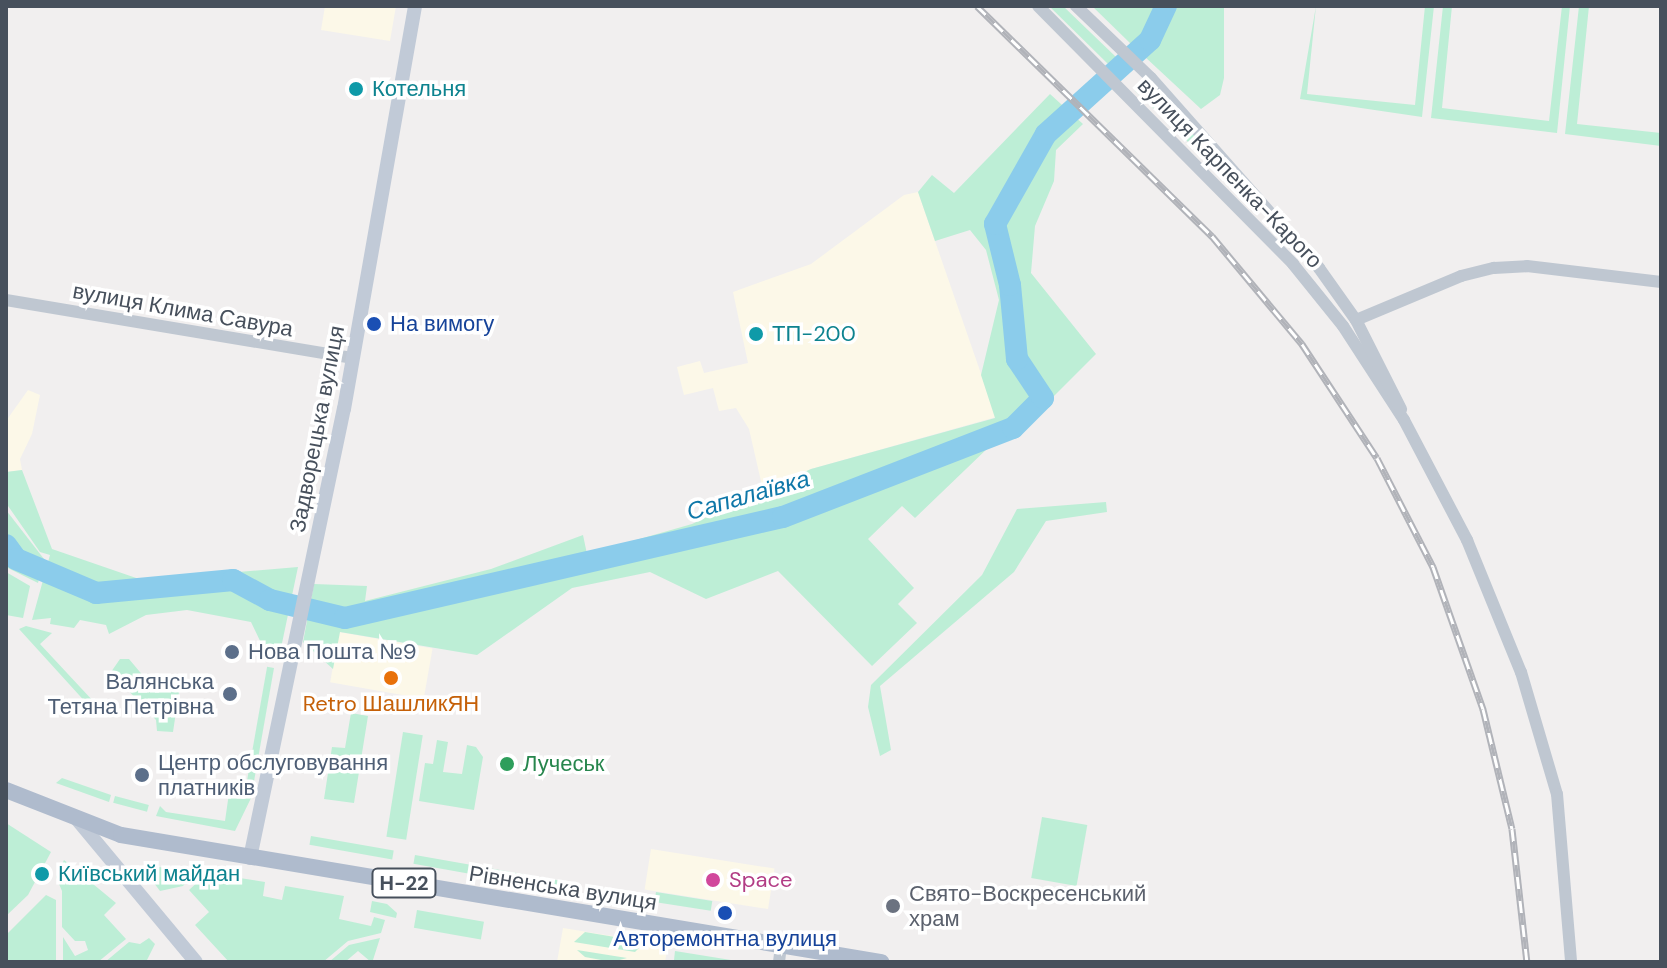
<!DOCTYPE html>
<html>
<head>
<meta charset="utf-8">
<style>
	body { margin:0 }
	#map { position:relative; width:1667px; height:968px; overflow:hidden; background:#f1efef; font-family:"DM Sans",sans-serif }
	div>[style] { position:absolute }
	.commercial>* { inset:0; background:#fcf8e8; transform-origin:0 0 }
	.green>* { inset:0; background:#bdeed6; transform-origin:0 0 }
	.water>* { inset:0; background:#8bcceb }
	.river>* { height:22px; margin:-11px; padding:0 11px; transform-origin:11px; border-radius:11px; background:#8bcceb }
	.tertiary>* { height:12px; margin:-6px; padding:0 6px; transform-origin:6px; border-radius:6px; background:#bfc7d1 }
	.secondary>* { height:14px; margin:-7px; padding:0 7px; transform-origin:7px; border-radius:7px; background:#c1cad7 }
	.primary>* { height:16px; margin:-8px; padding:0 8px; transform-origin:8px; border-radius:8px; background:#afbbcd }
	.rail>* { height:7px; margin-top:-3.5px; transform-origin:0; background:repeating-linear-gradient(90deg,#fff 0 12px,#b1b3b9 0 24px); box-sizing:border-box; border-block:2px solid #b1b3b9 }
	.dots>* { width:22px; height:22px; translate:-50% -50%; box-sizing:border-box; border:4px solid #fff; border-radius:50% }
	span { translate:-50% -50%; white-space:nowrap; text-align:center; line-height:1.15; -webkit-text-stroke:7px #fff; paint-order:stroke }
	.shield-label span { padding:2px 6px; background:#fff; border:2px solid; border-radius:6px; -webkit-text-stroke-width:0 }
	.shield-label { font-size:20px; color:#47505c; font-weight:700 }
	.culture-label { font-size:22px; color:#0d838f }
	.left { translate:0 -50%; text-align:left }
	.street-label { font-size:22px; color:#47505c }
	.transit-label { font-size:22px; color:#164399 }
	.service-label { font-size:22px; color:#4e5e75 }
	.right { translate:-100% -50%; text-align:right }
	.food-label { font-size:22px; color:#c56008 }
	.leisure-label { font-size:22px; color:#27864d }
	.hotel-label { font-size:22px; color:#b23c85 }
	.worship-label { font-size:22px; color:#5b616d }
	.water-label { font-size:24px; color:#0e77a8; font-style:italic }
	.frame { position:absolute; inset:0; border:8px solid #47505c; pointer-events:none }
</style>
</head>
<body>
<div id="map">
	<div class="commercial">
		<div style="clip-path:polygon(325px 6px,396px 6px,390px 41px,321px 30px)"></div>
		<div style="clip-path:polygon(918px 192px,996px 417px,811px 469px,763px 490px,749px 429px,736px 408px,719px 411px,713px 388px,684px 395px,677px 367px,700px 361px,704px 373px,748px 363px,733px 292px,811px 264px,904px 195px)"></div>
		<div style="clip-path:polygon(28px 390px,40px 395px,32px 434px,20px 459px,22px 470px,6px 472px,6px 421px)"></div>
		<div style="left:339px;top:632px;width:95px;height:51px;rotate:10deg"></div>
		<div style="left:651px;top:849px;width:125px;height:41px;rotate:9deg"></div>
		<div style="clip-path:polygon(563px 928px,668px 945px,665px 962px,557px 962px)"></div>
	</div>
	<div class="green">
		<div style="clip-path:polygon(1049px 6px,1063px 6px,1116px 57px,1108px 64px)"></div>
		<div style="clip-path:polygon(1092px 6px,1157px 6px,1143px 35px,1132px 45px)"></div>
		<div style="clip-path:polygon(1174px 6px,1224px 6px,1224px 78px,1220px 95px,1201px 109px,1144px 56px,1156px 45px)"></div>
		<div style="clip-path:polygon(1316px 6px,1307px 94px,1415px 105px,1425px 6px,1434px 6px,1422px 117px,1300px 99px)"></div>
		<div style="clip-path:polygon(1443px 6px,1452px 6px,1442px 108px,1549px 121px,1562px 6px,1570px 6px,1557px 133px,1431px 118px)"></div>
		<div style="clip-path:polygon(1579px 6px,1589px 6px,1577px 124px,1661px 133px,1661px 146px,1565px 134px)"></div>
		<div style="left:1141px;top:84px;width:95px;height:9px;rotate:44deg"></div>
		<div style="clip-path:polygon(1050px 94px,1083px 124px,1056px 150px,1054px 181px,1035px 226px,1031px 273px,1096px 354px,1011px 439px,991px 445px,915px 518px,902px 506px,868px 539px,914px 588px,898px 604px,917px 623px,872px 666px,778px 571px,706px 599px,650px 572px,572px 588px,477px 655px,340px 632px,333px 669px,303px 642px,314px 584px,367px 586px,365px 601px,491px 569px,583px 535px,587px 554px,692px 524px,811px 469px,995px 418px,981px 375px,999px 300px,986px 250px,970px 230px,935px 241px,918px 192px,932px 175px,954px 193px)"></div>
		<div style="clip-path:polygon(22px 470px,52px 549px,142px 580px,298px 567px,281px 648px,262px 645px,251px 622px,187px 610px,146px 615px,109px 634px,106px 625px,80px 620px,74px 628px,50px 624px,51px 618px,32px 620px,50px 555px,40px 552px,6px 503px,6px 472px)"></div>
		<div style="clip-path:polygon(1106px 502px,1107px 512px,1046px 521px,1014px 572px,880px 686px,891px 750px,880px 756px,868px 707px,871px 685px,982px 575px,1017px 509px)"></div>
		<div style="clip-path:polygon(6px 510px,44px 559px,43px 564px,20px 555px,6px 539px)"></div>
		<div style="clip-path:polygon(6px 552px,18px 566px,41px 571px,38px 583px,6px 567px)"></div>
		<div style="clip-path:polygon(6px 572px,30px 586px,23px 618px,6px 615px)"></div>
		<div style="clip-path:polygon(26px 626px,52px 633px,40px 644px,94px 702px,89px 706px,19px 629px)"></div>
		<div style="clip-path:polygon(120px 659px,129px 659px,150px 684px,179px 692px,173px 732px,157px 731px,156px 720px,111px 672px)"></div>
		<div style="left:274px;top:668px;width:126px;height:7px;rotate:100deg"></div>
		<div style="clip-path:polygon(351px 713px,368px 716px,354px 803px,324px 799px,332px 747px,345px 748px)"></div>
		<div style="left:403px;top:732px;width:20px;height:106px;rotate:9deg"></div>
		<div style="clip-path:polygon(437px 740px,448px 742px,443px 772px,462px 774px,467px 745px,476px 747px,483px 757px,474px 810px,419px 801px,425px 763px,433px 764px)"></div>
		<div style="clip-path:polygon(62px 778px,111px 795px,109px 802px,56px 783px)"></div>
		<div style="clip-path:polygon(229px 793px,252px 796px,235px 831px,156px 816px,160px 806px,166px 812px,225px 821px)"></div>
		<div style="left:115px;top:796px;width:35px;height:7px;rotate:15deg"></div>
		<div style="left:1042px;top:817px;width:46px;height:62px;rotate:10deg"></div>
		<div style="clip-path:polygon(6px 823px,51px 852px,28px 895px,6px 916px)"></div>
		<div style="left:311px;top:836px;width:84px;height:9px;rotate:10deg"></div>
		<div style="left:415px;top:855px;width:167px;height:9px;rotate:10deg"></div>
		<div style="clip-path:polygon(64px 860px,116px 903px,104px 915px,126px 939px,98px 962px,63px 962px,63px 937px,75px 956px,88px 950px,85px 941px,75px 941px,62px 927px,62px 891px,56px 877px)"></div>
		<div style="clip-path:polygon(159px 867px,192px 871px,192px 876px,183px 886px,160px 891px,151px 879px)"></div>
		<div style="clip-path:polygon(220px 875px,265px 882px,263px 896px,282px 900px,285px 886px,344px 896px,339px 919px,371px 926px,374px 917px,385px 920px,381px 933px,348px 941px,323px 962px,229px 962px,195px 925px,209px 912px,189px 890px,202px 878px)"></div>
		<div style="left:597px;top:888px;width:51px;height:9px;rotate:10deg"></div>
		<div style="left:656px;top:892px;width:57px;height:10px;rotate:9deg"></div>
		<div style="clip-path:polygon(46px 895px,56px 900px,56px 962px,6px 962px,6px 935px)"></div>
		<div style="clip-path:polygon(372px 901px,387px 904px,397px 913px,396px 918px,370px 912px)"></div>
		<div style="left:417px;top:910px;width:68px;height:18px;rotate:10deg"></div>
		<div style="clip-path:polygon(585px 932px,639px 941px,641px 946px,635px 952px,574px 942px)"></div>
		<div style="clip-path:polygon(149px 938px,155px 944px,146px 962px,105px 962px,129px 942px,140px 944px)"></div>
		<div style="clip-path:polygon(380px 938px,373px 960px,377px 962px,371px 962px,358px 951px,345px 962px,329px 962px,349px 945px)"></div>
		<div style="clip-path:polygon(577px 950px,627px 958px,612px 962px,585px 957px)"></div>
		<div style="clip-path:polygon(675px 951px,737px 961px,687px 962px,674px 960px)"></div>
	</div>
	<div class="water">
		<div style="clip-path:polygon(1157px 6px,1174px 6px,1156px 45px,1144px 56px,1132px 45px,1143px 35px)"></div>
		<div style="clip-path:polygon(6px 539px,20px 555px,43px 564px,41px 571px,13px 561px)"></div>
	</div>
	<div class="river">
		<div style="left:6px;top:545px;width:17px;rotate:54deg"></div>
		<div style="left:16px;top:559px;width:87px;rotate:23deg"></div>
		<div style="left:96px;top:593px;width:138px;rotate:-5.4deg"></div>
		<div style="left:233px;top:580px;width:42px;rotate:28.4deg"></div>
		<div style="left:270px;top:600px;width:77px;rotate:13.5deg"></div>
		<div style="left:345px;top:618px;width:449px;rotate:-13deg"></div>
		<div style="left:783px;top:517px;width:247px;rotate:-21.2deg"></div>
		<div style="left:1013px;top:428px;width:42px;rotate:-45deg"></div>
		<div style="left:1043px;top:398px;width:47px;rotate:-123.7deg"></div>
		<div style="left:1017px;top:359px;width:74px;rotate:-95.4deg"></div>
		<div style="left:1010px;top:285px;width:63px;rotate:-103.8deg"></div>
		<div style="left:995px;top:224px;width:103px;rotate:-60.5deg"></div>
		<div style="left:1046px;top:134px;width:140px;rotate:-42.1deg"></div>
		<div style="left:1150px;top:40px;width:38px;rotate:-65deg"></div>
	</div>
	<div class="tertiary">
		<div style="left:1038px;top:6px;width:363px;rotate:45.3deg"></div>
		<div style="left:1293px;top:264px;width:80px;rotate:51.1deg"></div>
		<div style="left:1343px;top:326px;width:112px;rotate:57deg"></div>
		<div style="left:1404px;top:420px;width:136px;rotate:62.3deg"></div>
		<div style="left:1467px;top:540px;width:143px;rotate:67.8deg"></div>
		<div style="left:1521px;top:672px;width:127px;rotate:73.6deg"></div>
		<div style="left:1557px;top:794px;width:169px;rotate:85.2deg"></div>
		<div style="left:1076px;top:6px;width:104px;rotate:43.8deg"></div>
		<div style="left:1151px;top:78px;width:254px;rotate:48.5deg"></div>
		<div style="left:1319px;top:268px;width:64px;rotate:54.6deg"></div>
		<div style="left:1356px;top:320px;width:100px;rotate:63.2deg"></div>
		<div style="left:6px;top:300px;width:352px;rotate:9.5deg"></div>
		<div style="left:1356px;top:320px;width:114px;rotate:-22.7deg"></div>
		<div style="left:1461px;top:276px;width:34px;rotate:-14deg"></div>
		<div style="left:1494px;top:268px;width:33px;rotate:-3deg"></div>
		<div style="left:1527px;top:266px;width:135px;rotate:6.8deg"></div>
		<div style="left:779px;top:962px;width:16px;rotate:-83deg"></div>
	</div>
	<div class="secondary">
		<div style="left:76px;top:818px;width:187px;rotate:50.2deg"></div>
		<div style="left:250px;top:858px;width:459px;rotate:-78.2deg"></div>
		<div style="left:344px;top:409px;width:409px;rotate:-80deg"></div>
	</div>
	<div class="primary">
		<div style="left:6px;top:790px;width:123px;rotate:21.4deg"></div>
		<div style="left:121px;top:835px;width:771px;rotate:9.49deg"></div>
	</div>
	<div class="rail">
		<div style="left:977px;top:6px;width:329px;rotate:44.4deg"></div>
		<div style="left:1212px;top:236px;width:141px;rotate:50.2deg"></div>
		<div style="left:1302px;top:344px;width:136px;rotate:56.7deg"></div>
		<div style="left:1377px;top:458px;width:123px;rotate:62.8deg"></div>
		<div style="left:1433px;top:567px;width:151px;rotate:70.6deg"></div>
		<div style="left:1483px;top:709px;width:123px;rotate:76.4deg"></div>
		<div style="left:1512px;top:829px;width:134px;rotate:83.6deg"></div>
	</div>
	<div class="dots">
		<div style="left:356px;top:89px;background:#0f9aa8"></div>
		<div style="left:374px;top:324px;background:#1a4fb4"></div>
		<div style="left:756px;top:334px;background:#0f9aa8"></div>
		<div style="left:232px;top:652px;background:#5c6f8a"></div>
		<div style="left:391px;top:678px;background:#e8710a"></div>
		<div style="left:230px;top:694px;background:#5c6f8a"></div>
		<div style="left:507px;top:764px;background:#2e9e5b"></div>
		<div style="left:142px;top:775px;background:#5c6f8a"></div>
		<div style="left:42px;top:874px;background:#0f9aa8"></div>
		<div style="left:713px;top:880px;background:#d1479c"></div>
		<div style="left:893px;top:906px;background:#6b7280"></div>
		<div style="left:725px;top:913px;background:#1a4fb4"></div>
	</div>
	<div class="shield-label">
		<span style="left:404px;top:883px">Н-22</span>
	</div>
	<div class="culture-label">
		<span class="left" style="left:372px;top:89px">Котельня</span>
		<span class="left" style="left:772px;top:334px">ТП-200</span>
		<span class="left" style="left:58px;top:874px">Київський майдан</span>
	</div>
	<div class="street-label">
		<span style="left:1230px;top:173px;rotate:46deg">вулиця Карпенка-Карого</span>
		<span style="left:183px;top:310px;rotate:10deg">вулиця Клима Савура</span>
		<span style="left:317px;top:429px;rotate:-79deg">Задворецька вулиця</span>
		<span style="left:563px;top:888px;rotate:9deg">Рівненська вулиця</span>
	</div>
	<div class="transit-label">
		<span class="left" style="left:390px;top:324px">На вимогу</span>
		<span style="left:725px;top:939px">Авторемонтна вулиця</span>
	</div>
	<div class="service-label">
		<span class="left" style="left:248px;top:652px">Нова Пошта №9</span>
		<span class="right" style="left:214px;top:694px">Валянська<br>Тетяна Петрівна</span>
		<span class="left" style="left:158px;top:775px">Центр обслуговування<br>платників</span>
	</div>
	<div class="food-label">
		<span style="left:391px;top:704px">Retro ШашликЯН</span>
	</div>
	<div class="leisure-label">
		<span class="left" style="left:523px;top:764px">Лучеськ</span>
	</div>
	<div class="hotel-label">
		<span class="left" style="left:729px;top:880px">Space</span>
	</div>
	<div class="worship-label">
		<span class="left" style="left:909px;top:906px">Свято-Воскресенський<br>храм</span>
	</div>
	<div class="water-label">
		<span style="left:748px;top:495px;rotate:-16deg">Сапалаївка</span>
	</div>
	<div class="frame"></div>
</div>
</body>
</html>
